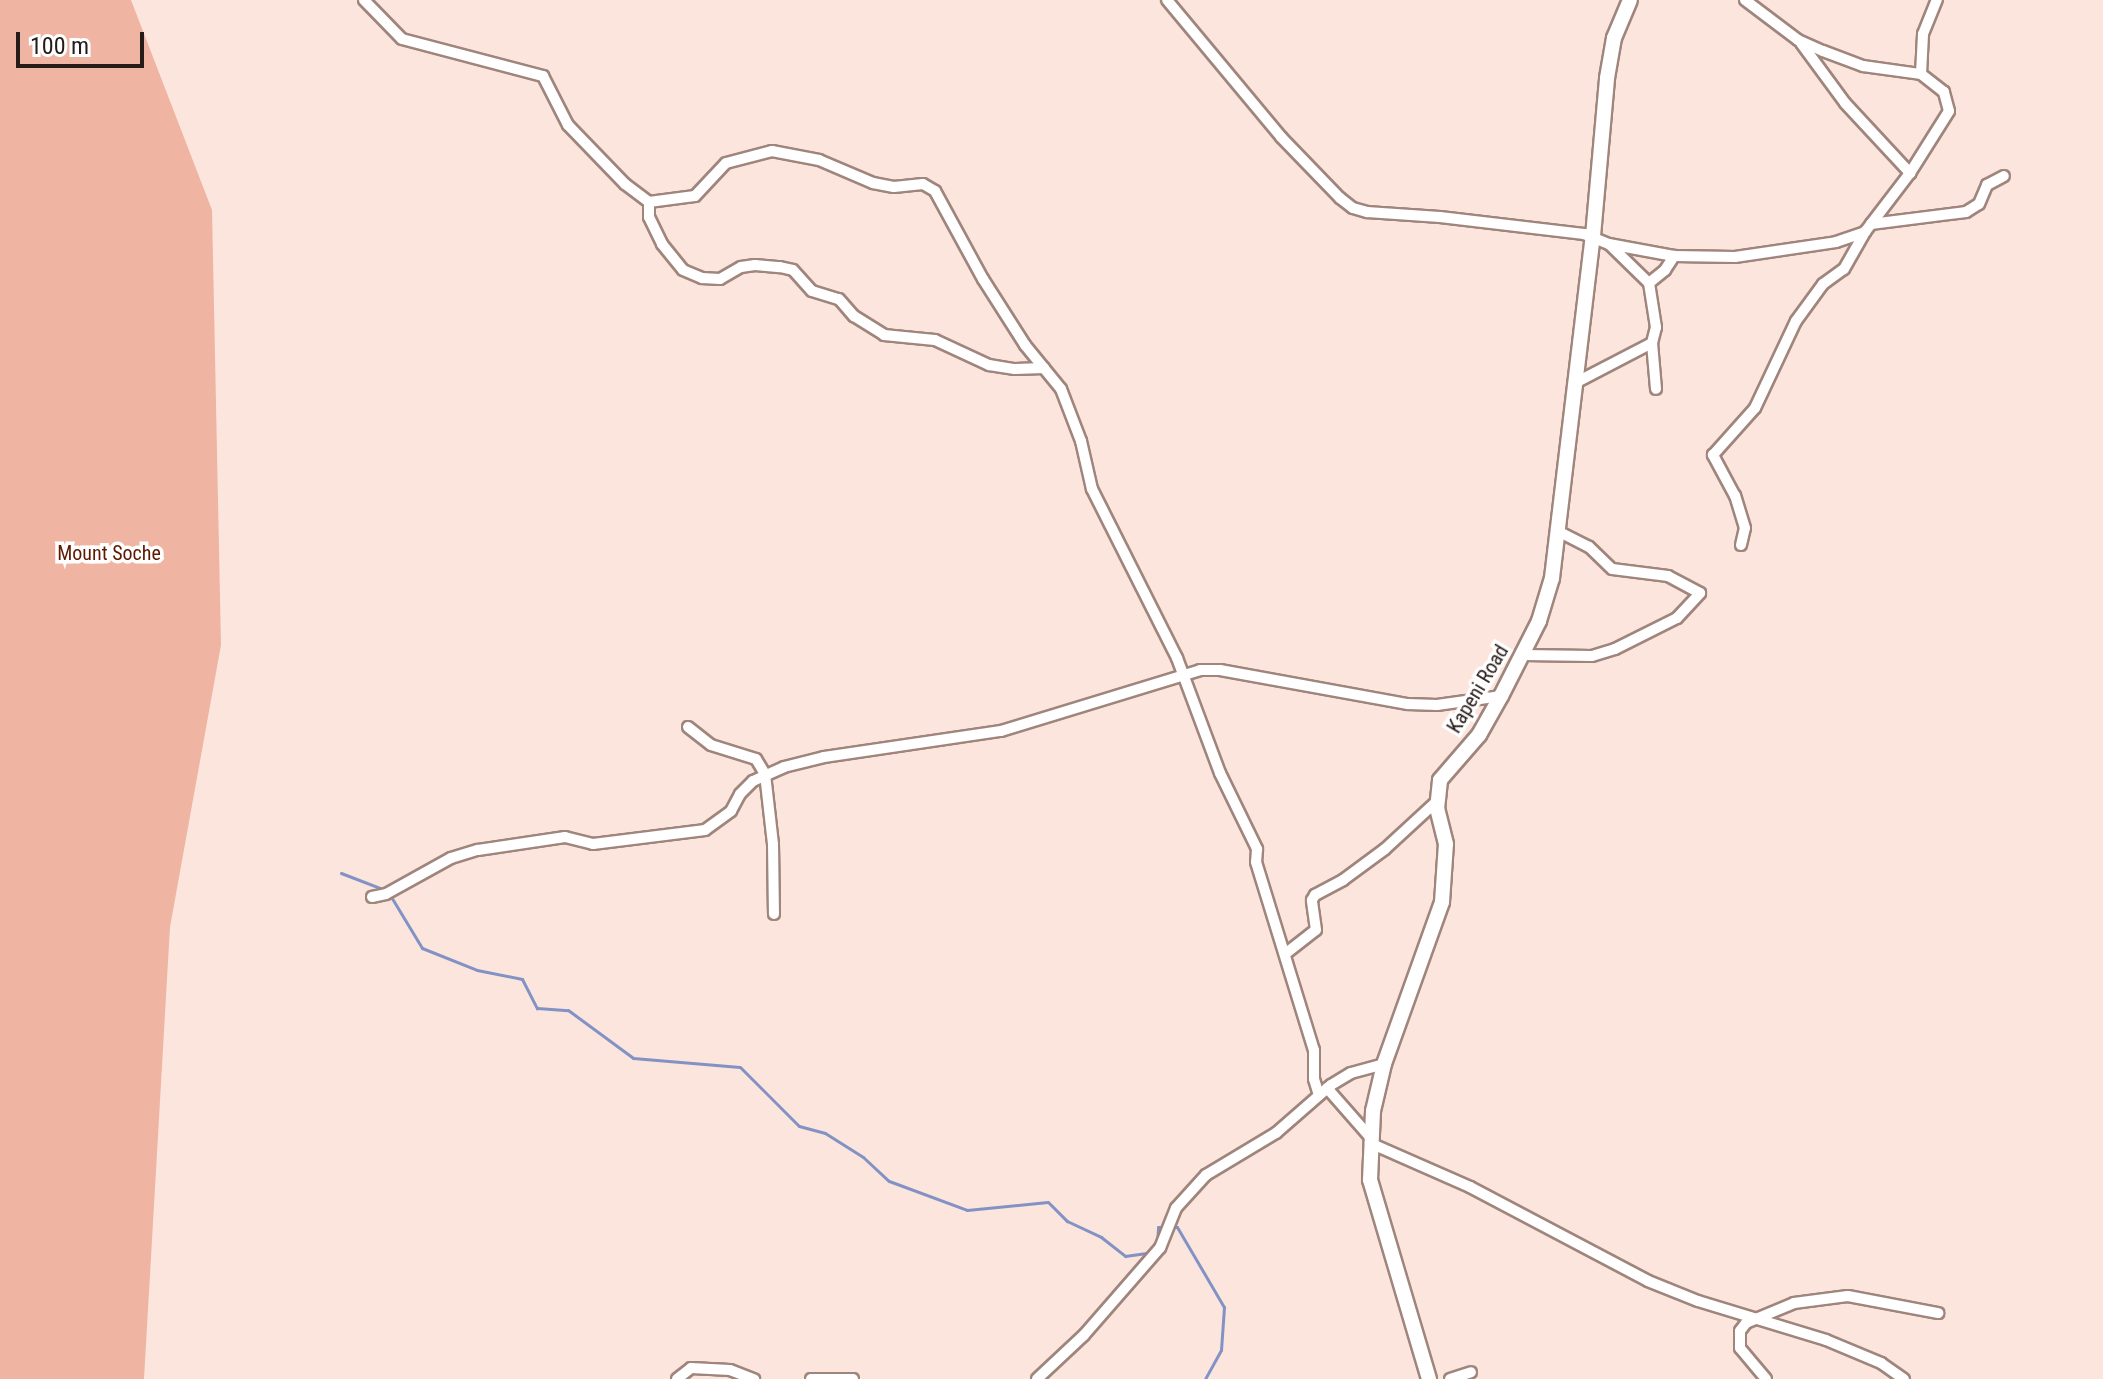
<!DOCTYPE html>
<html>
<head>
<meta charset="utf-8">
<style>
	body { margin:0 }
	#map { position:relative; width:2103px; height:1379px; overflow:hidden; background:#fce5dd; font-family:"Roboto Condensed",sans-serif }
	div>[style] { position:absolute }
	.green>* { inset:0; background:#efb5a2 }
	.stream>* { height:3px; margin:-1.5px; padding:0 1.5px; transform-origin:1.5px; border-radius:1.5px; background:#8392c5 }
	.roads { filter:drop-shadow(2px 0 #9f857c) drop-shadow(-2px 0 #9f857c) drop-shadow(0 2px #9f857c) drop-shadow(0 -2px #9f857c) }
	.minor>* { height:10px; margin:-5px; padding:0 5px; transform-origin:5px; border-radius:5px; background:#fff }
	.secondary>* { height:14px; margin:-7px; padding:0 7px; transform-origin:7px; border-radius:7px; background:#fff }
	span { translate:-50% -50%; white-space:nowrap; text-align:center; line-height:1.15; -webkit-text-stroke:7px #fff; paint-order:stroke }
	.park-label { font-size:20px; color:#5e1800 }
	.street-label { font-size:20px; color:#251b18 }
	.scale { position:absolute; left:16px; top:32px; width:128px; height:36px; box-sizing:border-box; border:4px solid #251b18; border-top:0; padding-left:10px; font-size:24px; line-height:28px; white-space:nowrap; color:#251b18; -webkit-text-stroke:6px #fff; paint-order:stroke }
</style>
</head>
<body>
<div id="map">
	<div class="green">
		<div style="clip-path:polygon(0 0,131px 0,212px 210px,221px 645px,170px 927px,144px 1379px,0 1379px)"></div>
	</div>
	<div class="stream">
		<div style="left:341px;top:873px;width:47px;rotate:21.1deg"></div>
		<div style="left:390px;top:895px;width:62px;rotate:58.9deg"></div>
		<div style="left:422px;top:948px;width:59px;rotate:21.8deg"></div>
		<div style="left:477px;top:970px;width:46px;rotate:11.3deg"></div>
		<div style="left:522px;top:979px;width:33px;rotate:63deg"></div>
		<div style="left:537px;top:1008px;width:31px;rotate:4deg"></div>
		<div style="left:568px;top:1010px;width:81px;rotate:36.4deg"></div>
		<div style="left:633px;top:1058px;width:107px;rotate:4.8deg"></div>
		<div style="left:740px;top:1067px;width:83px;rotate:45deg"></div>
		<div style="left:799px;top:1126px;width:27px;rotate:15deg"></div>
		<div style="left:825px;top:1133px;width:45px;rotate:32.3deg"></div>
		<div style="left:863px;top:1157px;width:35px;rotate:43deg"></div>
		<div style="left:889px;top:1181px;width:83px;rotate:20.4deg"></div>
		<div style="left:967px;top:1210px;width:81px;rotate:-5.6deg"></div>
		<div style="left:1048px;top:1202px;width:27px;rotate:45deg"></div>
		<div style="left:1067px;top:1221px;width:38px;rotate:25deg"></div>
		<div style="left:1101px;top:1237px;width:31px;rotate:38deg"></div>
		<div style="left:1125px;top:1256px;width:27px;rotate:-8deg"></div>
		<div style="left:1157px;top:1243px;width:16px;rotate:-86deg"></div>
		<div style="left:1158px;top:1227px;width:19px"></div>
		<div style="left:1177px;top:1227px;width:93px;rotate:59.6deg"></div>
		<div style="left:1224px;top:1307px;width:43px;rotate:94deg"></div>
		<div style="left:1221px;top:1350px;width:33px;rotate:119deg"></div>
	</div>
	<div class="roads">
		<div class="minor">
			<div style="left:364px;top:0;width:54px;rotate:45.7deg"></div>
			<div style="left:402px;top:39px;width:146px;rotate:14.7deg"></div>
			<div style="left:543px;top:76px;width:55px;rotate:63deg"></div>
			<div style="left:568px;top:125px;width:82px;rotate:46deg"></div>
			<div style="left:625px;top:184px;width:30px;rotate:37deg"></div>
			<div style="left:649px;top:202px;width:46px;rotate:-7.4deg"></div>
			<div style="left:695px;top:196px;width:45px;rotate:-46.8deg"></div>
			<div style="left:726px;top:163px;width:48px;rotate:-14.6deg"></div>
			<div style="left:772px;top:151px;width:48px;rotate:10.8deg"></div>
			<div style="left:819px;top:160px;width:59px;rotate:23.1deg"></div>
			<div style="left:873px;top:183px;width:21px;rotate:11deg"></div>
			<div style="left:894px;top:187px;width:29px;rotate:-6deg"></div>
			<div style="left:923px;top:184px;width:14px;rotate:30deg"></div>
			<div style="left:935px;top:191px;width:100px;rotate:61.4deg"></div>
			<div style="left:983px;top:279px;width:78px;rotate:57.5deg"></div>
			<div style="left:1025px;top:345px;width:57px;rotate:50.7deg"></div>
			<div style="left:1061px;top:389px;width:56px;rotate:69deg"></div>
			<div style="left:1081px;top:441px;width:49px;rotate:77.1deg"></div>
			<div style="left:1092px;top:489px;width:189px;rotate:63.3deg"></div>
			<div style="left:1177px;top:658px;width:123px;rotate:69.5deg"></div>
			<div style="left:1220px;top:773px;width:85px;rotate:64deg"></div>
			<div style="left:1257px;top:849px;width:13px;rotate:94deg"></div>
			<div style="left:1256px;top:862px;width:197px;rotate:72.9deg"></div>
			<div style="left:1314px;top:1050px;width:29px;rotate:90deg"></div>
			<div style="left:1314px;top:1079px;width:17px;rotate:73deg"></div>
			<div style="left:1167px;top:0;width:178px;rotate:50.2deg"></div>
			<div style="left:1281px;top:137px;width:85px;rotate:46deg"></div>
			<div style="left:1340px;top:198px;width:16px;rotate:38deg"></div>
			<div style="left:1353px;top:208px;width:15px;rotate:16deg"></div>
			<div style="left:1367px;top:212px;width:73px;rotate:3.9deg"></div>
			<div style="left:1440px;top:217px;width:145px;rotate:6.7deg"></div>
			<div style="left:1584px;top:234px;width:27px;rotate:22deg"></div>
			<div style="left:1609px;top:244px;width:66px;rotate:10.5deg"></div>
			<div style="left:1674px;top:256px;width:61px;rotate:0.9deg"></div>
			<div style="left:1735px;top:257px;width:102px;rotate:-8.4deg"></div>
			<div style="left:1836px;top:242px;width:31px;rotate:-19deg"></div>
			<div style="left:1865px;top:232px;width:10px;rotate:-53deg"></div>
			<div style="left:1871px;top:224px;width:96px;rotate:-7.2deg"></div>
			<div style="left:1966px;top:212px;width:15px;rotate:-32deg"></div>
			<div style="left:1979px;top:204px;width:21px;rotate:-67deg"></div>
			<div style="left:1987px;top:185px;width:19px;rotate:-28deg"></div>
			<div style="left:1745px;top:0;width:66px;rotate:37deg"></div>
			<div style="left:1798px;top:40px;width:27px;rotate:24deg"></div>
			<div style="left:1823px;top:51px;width:43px;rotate:20.6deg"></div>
			<div style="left:1863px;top:66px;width:59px;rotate:7.9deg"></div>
			<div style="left:1921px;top:74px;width:40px;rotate:-87.1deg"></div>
			<div style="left:1923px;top:34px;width:37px;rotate:-68deg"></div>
			<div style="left:1801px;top:43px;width:74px;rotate:53.7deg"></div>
			<div style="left:1845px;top:103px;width:96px;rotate:47.1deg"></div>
			<div style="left:1910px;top:173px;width:64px;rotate:127.4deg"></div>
			<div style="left:1910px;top:173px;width:73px;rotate:-57.8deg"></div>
			<div style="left:1949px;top:111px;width:20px;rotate:-105deg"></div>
			<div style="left:1944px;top:92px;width:29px;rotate:-142deg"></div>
			<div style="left:649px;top:202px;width:15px;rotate:90deg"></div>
			<div style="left:649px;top:217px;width:30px;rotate:64deg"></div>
			<div style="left:662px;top:244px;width:33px;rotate:51deg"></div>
			<div style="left:683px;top:270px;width:21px;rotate:23deg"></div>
			<div style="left:702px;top:278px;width:18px;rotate:3deg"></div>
			<div style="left:720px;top:279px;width:24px;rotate:-30deg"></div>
			<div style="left:741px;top:267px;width:14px;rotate:-8deg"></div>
			<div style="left:755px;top:265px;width:25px;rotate:5deg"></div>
			<div style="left:780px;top:267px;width:13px;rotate:13deg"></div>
			<div style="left:793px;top:270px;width:28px;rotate:48deg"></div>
			<div style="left:812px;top:291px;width:28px;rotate:17deg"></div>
			<div style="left:839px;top:299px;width:23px;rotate:49deg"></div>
			<div style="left:854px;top:316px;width:36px;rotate:32deg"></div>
			<div style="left:884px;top:335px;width:51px;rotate:5.6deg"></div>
			<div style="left:935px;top:340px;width:60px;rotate:24.8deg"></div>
			<div style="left:989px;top:365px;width:26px;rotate:9deg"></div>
			<div style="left:1015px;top:369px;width:29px;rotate:-2deg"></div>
			<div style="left:1610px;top:245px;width:54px;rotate:44.3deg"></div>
			<div style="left:1649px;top:283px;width:45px;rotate:81deg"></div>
			<div style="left:1656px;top:327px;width:16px;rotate:104deg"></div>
			<div style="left:1652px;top:343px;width:46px;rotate:85deg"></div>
			<div style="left:1649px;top:283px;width:21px;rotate:-39deg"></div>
			<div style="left:1665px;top:270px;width:17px;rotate:-57deg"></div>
			<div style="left:1575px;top:383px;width:87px;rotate:-27.5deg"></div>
			<div style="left:1741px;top:545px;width:17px;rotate:-77deg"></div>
			<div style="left:1745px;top:528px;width:34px;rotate:-107deg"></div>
			<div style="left:1735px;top:496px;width:47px;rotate:-118.2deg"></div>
			<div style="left:1713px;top:455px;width:63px;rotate:-48.2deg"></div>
			<div style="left:1755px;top:408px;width:96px;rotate:-64.8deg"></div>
			<div style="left:1796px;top:321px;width:46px;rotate:-53.9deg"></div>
			<div style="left:1823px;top:284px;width:26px;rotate:-36deg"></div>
			<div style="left:1844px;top:269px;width:43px;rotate:-60.4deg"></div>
			<div style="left:1524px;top:655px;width:68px;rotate:0.8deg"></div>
			<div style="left:1592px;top:656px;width:24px;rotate:-17deg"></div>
			<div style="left:1615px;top:649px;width:69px;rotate:-26.6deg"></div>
			<div style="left:1677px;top:618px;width:34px;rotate:-47deg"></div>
			<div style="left:1700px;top:593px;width:36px;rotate:-152deg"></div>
			<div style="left:1668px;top:576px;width:56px;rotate:-172.9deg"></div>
			<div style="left:1612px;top:569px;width:32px;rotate:-136deg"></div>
			<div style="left:1589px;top:547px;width:35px;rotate:-153deg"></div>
			<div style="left:688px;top:727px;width:29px;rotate:38deg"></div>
			<div style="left:711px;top:745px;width:47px;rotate:17.3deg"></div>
			<div style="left:756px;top:759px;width:17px;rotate:59deg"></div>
			<div style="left:765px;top:774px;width:70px;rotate:83.5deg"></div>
			<div style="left:773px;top:844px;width:70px;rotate:89.2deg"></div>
			<div style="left:372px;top:897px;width:14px;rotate:-12deg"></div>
			<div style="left:386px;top:894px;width:74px;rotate:-29deg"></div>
			<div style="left:451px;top:858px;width:28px;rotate:-17deg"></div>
			<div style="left:478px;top:850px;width:88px;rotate:-8.5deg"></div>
			<div style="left:565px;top:837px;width:29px;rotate:14deg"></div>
			<div style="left:593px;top:844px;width:113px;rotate:-7.1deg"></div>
			<div style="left:705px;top:830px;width:32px;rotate:-36deg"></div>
			<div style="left:731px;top:811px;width:19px;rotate:-62deg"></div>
			<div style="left:740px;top:794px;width:18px;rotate:-45deg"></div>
			<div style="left:753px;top:781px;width:34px;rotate:-24deg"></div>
			<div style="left:784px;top:767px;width:41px;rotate:-14deg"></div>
			<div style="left:824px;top:757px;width:179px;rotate:-8.4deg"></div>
			<div style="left:1001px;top:731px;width:208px;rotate:-17deg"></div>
			<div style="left:1200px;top:670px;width:20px"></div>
			<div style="left:1220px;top:670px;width:191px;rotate:10.3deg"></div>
			<div style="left:1408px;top:704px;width:29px;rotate:2deg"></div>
			<div style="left:1437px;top:705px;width:65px;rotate:-8deg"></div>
			<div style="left:1285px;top:954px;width:39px;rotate:-38deg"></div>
			<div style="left:1316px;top:930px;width:30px;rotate:-98deg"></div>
			<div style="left:1312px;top:900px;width:6px;rotate:-59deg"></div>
			<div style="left:1315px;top:895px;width:32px;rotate:-28deg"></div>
			<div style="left:1343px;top:880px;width:52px;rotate:-36.4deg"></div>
			<div style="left:1385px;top:849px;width:69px;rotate:-42.7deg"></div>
			<div style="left:1327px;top:1088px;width:65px;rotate:48.7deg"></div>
			<div style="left:1370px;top:1143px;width:109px;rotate:23.7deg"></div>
			<div style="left:1470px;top:1187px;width:201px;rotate:27.8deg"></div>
			<div style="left:1648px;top:1281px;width:54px;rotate:21.8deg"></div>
			<div style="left:1698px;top:1301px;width:134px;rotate:16.9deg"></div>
			<div style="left:1826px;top:1340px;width:60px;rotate:22.7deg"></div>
			<div style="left:1881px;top:1363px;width:28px;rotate:35deg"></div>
			<div style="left:677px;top:1379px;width:18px;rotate:-38deg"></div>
			<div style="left:691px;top:1368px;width:39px;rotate:3deg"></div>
			<div style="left:730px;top:1370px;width:26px;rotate:21deg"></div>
			<div style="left:811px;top:1379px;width:42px"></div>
			<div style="left:1037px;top:1379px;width:64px;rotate:-43.1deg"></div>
			<div style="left:1084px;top:1335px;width:116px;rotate:-48.9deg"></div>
			<div style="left:1160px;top:1248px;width:43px;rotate:-68.2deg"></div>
			<div style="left:1176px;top:1208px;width:45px;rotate:-47.7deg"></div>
			<div style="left:1206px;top:1175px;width:82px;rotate:-31deg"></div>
			<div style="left:1276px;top:1133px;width:73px;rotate:-41.1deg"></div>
			<div style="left:1331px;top:1085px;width:23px;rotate:-31deg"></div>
			<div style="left:1351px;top:1073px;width:34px;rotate:-15deg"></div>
			<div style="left:1450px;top:1379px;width:22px;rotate:-18deg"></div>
			<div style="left:1766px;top:1379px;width:40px;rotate:-130deg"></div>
			<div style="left:1740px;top:1348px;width:17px;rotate:-90deg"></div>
			<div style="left:1740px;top:1331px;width:10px;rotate:-53deg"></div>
			<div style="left:1746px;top:1323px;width:52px;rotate:-22.6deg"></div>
			<div style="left:1794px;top:1303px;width:54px;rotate:-7.4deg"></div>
			<div style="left:1848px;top:1296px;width:92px;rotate:10.7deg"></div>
		</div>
		<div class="secondary">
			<div style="left:1429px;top:1379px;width:208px;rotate:-106.5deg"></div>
			<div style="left:1370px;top:1180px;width:69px;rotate:-87.5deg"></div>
			<div style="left:1373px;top:1111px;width:48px;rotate:-76.8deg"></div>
			<div style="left:1384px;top:1064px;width:172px;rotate:-70.3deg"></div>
			<div style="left:1442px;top:902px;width:58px;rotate:-86.1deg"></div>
			<div style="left:1446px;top:844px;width:36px;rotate:-104deg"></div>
			<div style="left:1437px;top:809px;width:29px;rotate:-84deg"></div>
			<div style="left:1440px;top:780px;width:60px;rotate:-49.1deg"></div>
			<div style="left:1479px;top:735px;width:45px;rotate:-60.6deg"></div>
			<div style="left:1501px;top:696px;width:84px;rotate:-63.1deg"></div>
			<div style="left:1539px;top:621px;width:45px;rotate:-73.2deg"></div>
			<div style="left:1552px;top:578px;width:344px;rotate:-83.2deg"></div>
			<div style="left:1593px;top:236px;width:159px;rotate:-84.9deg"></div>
			<div style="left:1607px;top:78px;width:41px;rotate:-80.1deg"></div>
			<div style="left:1614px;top:38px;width:41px;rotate:-67.2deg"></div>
		</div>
	</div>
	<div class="park-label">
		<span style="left:109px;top:553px">Mount Soche</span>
	</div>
	<div class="street-label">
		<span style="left:1478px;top:689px;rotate:-59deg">Kapeni Road</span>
	</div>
	<div class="scale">100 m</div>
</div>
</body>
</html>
